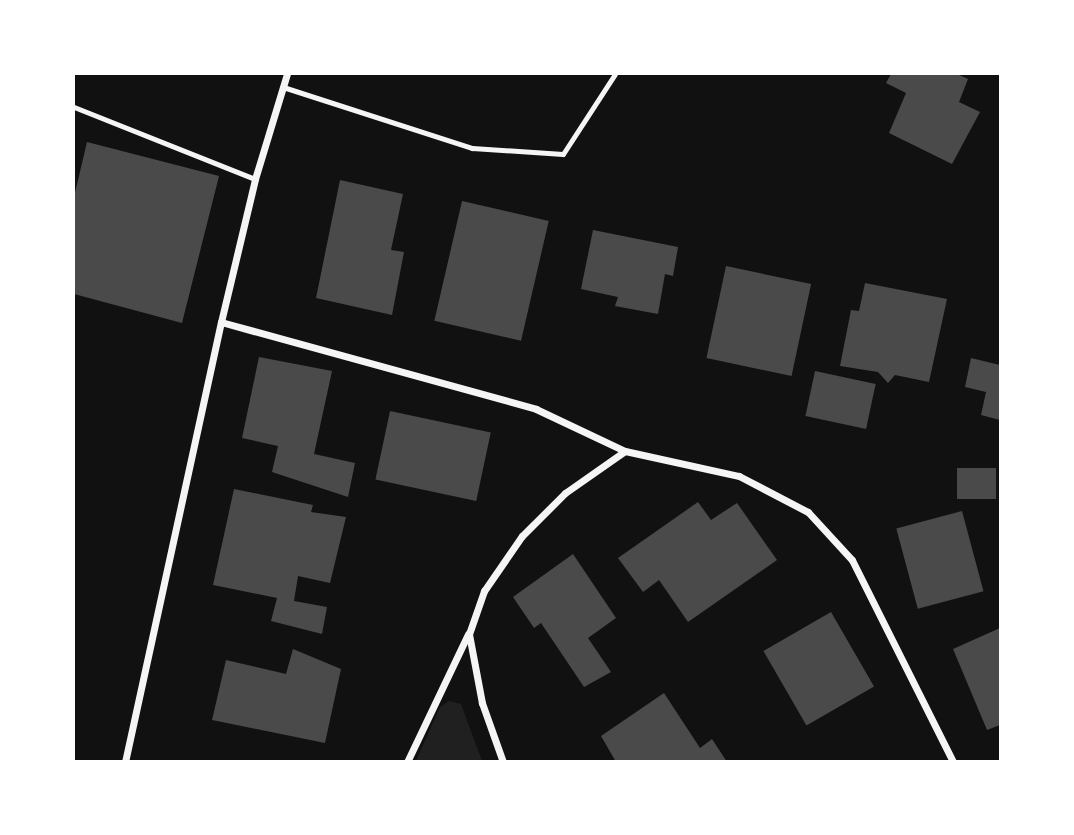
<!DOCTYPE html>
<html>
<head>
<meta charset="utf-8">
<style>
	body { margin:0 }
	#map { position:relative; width:1074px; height:835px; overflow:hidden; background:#111; font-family:Poppins,sans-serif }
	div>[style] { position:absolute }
	.green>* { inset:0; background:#202020 }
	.building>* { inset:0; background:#4a4a4a; transform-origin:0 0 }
	.service>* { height:5px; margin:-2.5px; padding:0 2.5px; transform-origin:2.5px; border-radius:2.5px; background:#f5f5f5 }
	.minor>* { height:7px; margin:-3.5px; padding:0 3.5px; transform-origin:3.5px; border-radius:3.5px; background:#f5f5f5 }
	span { translate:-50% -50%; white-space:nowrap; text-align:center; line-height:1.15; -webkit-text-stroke:6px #fff; paint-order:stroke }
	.frame { position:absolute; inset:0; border:75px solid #fff; pointer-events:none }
</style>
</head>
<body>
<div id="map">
	<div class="green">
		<div style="clip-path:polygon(449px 701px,461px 704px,482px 761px,416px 761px,440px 707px)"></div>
	</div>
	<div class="building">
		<div style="clip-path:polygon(891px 74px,957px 74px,968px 79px,959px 102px,980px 112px,952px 164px,889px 133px,906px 93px,886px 83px)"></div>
		<div style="clip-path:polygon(87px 142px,219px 176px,182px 323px,74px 294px,74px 197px)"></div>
		<div style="clip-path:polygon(340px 180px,403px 194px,391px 250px,404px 252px,392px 315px,316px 298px)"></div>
		<div style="left:462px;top:201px;width:89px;height:123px;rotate:13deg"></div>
		<div style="clip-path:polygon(593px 230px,678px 247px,673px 276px,665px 274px,658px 314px,615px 306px,618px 297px,581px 289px)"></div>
		<div style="left:726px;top:266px;width:87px;height:94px;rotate:12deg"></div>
		<div style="clip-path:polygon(865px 283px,947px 299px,929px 382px,895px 375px,888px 383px,878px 372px,840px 366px,851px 310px,859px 311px)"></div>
		<div style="clip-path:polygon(259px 357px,332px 371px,314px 454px,355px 463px,348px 497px,272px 472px,278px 446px,242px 438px)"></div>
		<div style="clip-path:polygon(971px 358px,1000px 365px,1000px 420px,981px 415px,986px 392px,965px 387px)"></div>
		<div style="left:815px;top:371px;width:62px;height:46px;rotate:12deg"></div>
		<div style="left:390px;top:411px;width:103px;height:70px;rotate:12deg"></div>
		<div style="left:957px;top:468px;width:39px;height:31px"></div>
		<div style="clip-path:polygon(234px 489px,313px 505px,311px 512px,346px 517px,330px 583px,298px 576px,294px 601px,327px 607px,322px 634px,271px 621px,277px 598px,213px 585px)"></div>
		<div style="clip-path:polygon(698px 502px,711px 520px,737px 503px,777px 560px,688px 622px,659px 580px,643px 592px,618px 558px)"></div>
		<div style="left:962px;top:511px;width:83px;height:68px;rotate:75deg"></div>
		<div style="clip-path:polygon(573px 554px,616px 618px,588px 638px,611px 672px,584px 687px,541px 623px,534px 628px,513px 597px)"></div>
		<div style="left:831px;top:612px;width:86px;height:78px;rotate:60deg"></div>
		<div style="clip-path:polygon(1000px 628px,1000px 725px,987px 730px,953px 649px)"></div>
		<div style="clip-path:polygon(293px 649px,341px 669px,325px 743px,212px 720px,226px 660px,286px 674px)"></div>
		<div style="clip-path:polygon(664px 693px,700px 748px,712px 739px,727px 762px,616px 762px,601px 736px)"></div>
	</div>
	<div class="service">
		<div style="left:283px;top:87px;width:199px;rotate:17.9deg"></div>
		<div style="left:472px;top:148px;width:91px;rotate:3.8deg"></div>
		<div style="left:563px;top:154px;width:95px;rotate:-57deg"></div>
		<div style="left:74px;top:107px;width:195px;rotate:21.7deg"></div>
	</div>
	<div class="minor">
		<div style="left:221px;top:322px;width:327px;rotate:15.4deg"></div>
		<div style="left:536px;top:409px;width:98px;rotate:25.3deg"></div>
		<div style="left:625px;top:451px;width:117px;rotate:12.4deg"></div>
		<div style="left:739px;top:476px;width:78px;rotate:27.6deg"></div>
		<div style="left:808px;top:512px;width:65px;rotate:47.5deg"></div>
		<div style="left:852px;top:560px;width:226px;rotate:63.4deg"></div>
		<div style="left:125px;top:762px;width:450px;rotate:-77.7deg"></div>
		<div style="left:221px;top:322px;width:147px;rotate:-76.6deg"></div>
		<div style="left:255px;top:179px;width:110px;rotate:-73.1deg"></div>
		<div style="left:407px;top:762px;width:142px;rotate:-64.5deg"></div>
		<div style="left:503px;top:762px;width:63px;rotate:-109.6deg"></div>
		<div style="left:482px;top:703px;width:70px;rotate:-100.7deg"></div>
		<div style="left:469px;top:634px;width:46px;rotate:-70.8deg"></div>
		<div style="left:484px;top:591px;width:67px;rotate:-55.4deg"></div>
		<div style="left:522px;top:536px;width:61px;rotate:-45deg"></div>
		<div style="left:565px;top:493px;width:73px;rotate:-35deg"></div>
	</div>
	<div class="frame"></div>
</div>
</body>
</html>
